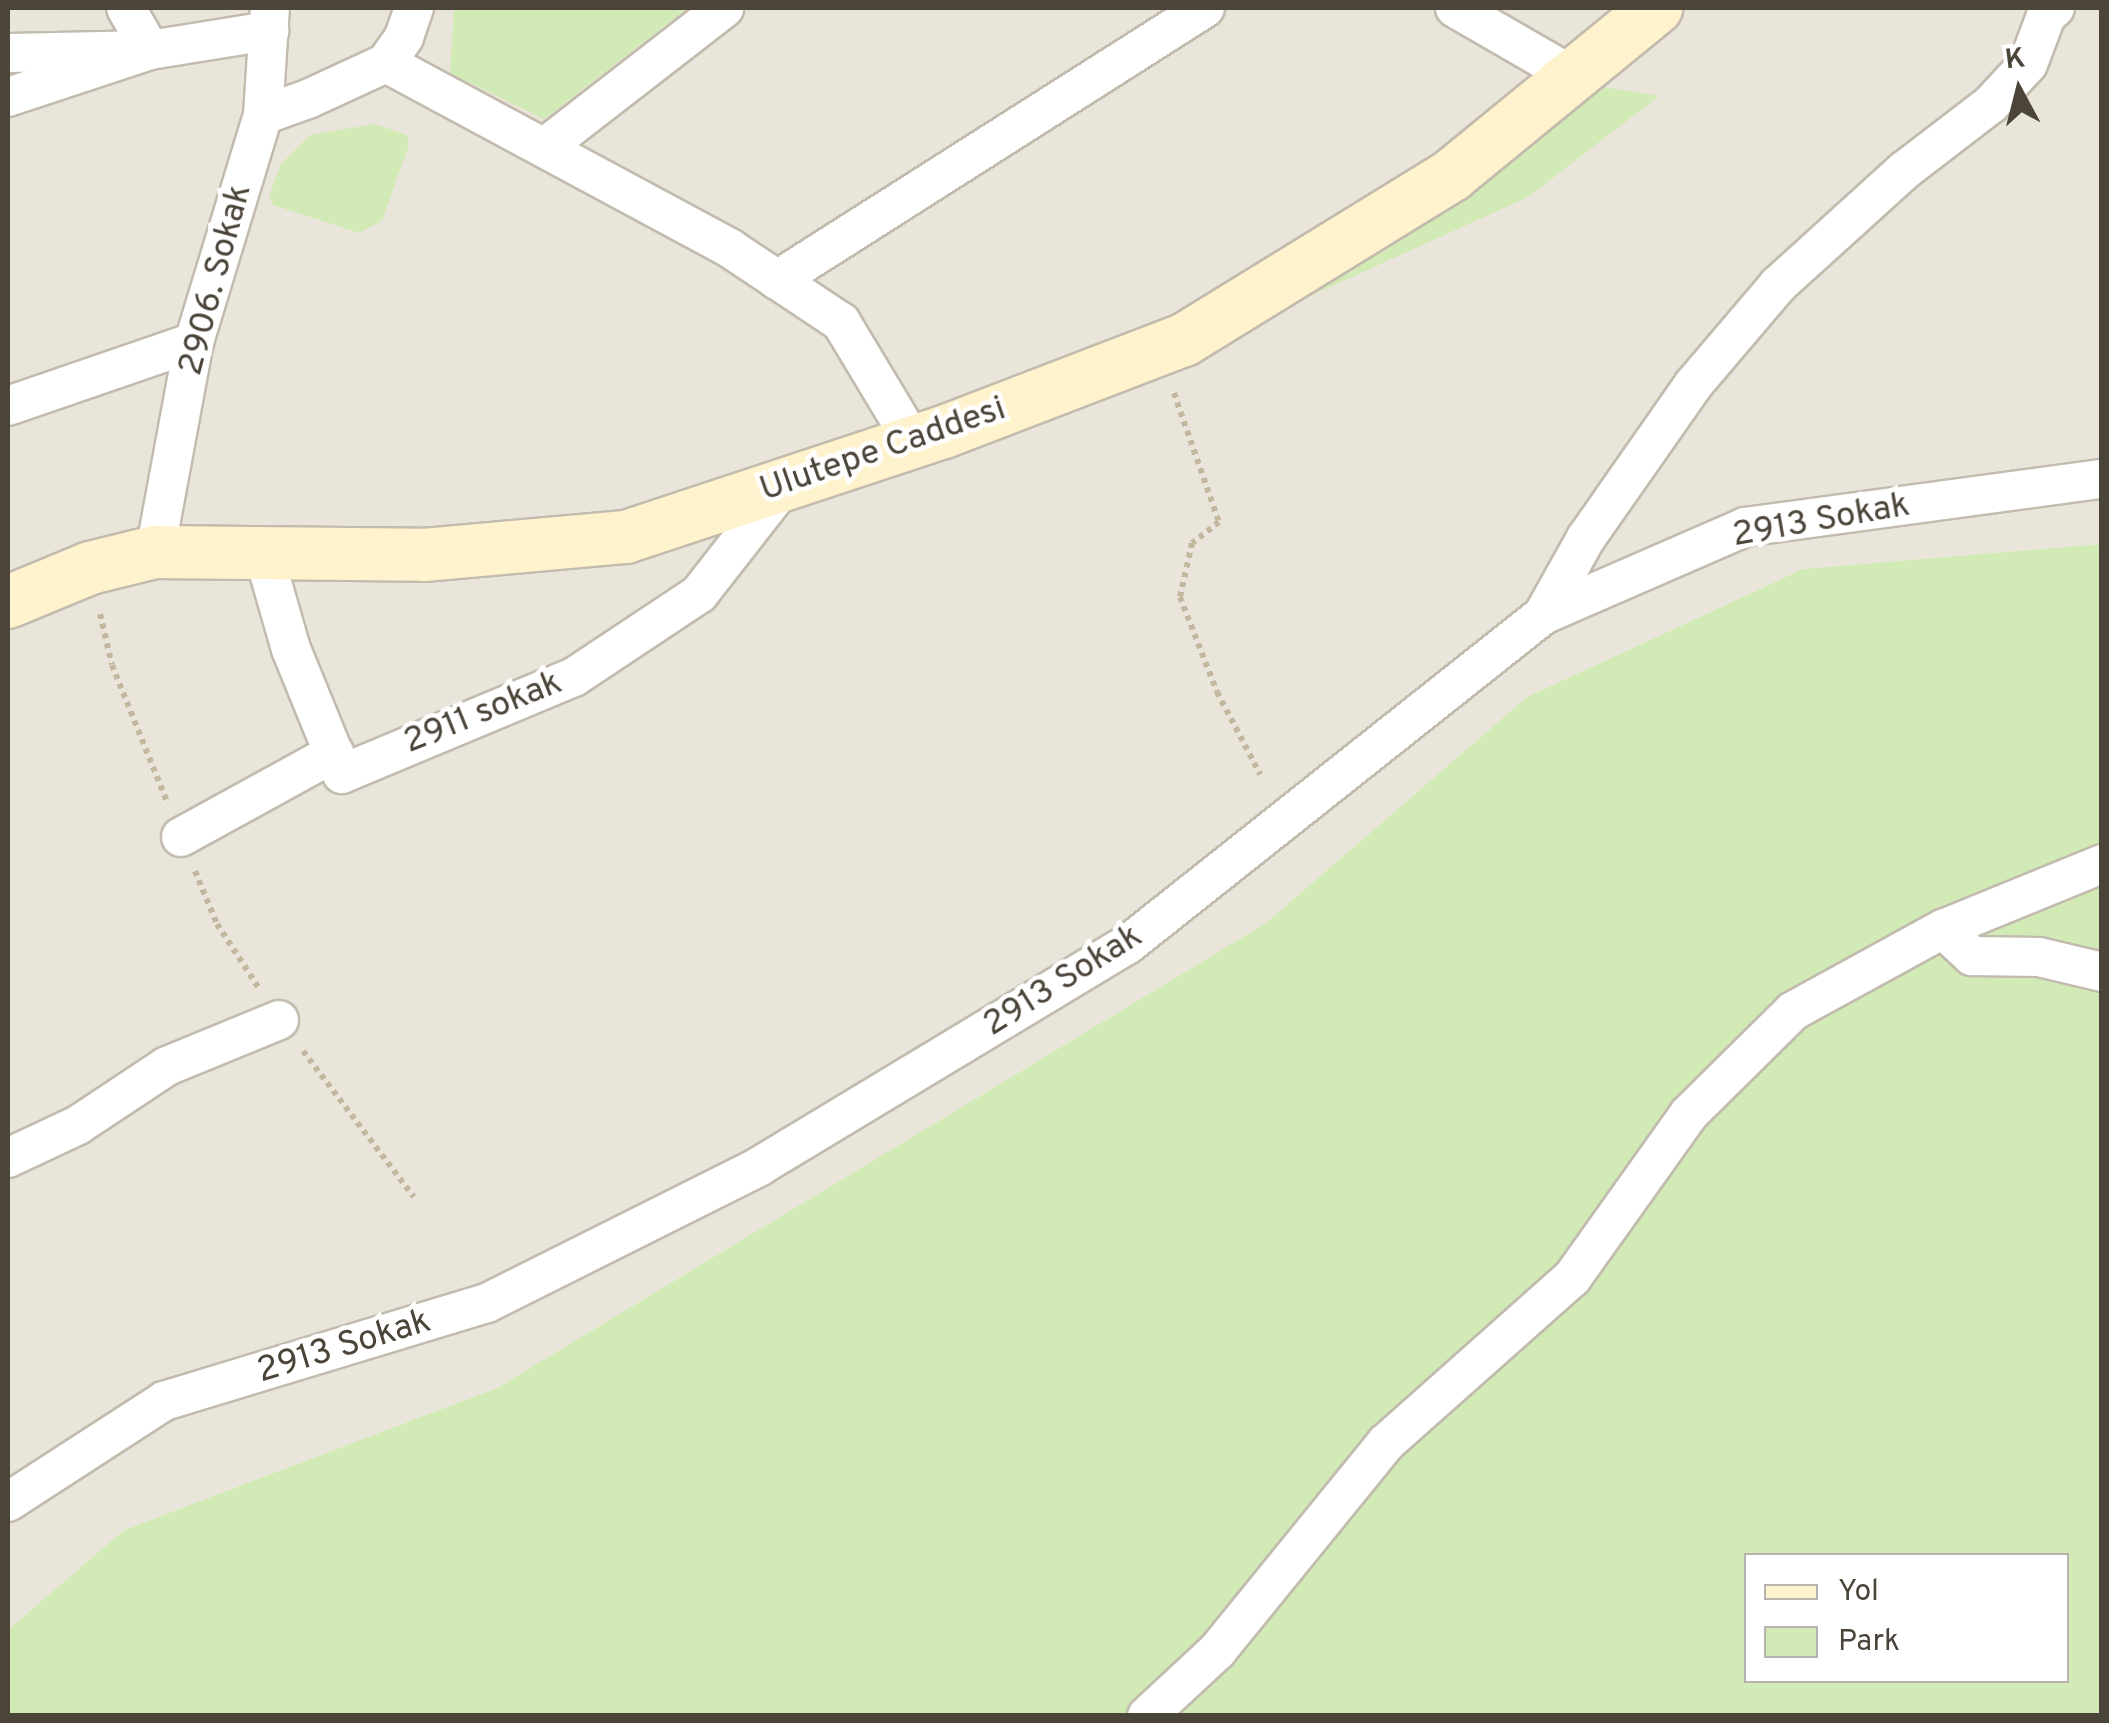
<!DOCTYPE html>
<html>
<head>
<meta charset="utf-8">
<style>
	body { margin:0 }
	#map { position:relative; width:2109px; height:1723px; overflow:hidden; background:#f6f3ec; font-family:Overpass,sans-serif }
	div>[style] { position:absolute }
	.residential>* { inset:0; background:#eae5da }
	.green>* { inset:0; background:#d2eab5 }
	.path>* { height:6px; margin-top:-3px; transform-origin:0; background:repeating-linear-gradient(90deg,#c4b79f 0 5px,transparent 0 10px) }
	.roads { filter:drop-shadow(2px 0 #c2bbae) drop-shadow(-2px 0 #c2bbae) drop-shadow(0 2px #c2bbae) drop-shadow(0 -2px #c2bbae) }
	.street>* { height:38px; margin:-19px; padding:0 19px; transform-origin:19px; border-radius:19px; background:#fff }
	.secondary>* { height:52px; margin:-26px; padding:0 26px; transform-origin:26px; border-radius:26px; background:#fff3cd }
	span { translate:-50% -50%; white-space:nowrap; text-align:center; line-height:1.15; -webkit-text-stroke:9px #fff; paint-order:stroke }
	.street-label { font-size:35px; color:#4b4439 }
	.frame { position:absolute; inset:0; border:10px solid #4b4439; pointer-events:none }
	.legend { position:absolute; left:1744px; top:1553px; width:325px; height:130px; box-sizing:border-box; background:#fff; border:2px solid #b7b4b0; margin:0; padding:12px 18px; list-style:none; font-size:30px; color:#4b4439 }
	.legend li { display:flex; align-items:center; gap:20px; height:50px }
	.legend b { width:50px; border:2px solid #b7b4b0 }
	.north { position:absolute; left:1969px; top:40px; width:100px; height:100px; -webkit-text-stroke:8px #fff; paint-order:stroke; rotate:353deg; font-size:28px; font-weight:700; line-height:40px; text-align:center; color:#4b4439 }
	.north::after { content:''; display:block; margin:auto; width:35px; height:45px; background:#4b4439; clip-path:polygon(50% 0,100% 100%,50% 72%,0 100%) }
</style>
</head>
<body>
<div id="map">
	<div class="residential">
		<div style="clip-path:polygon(8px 8px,2101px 8px,2101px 544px,1803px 569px,1527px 697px,1266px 923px,497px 1388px,124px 1530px,8px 1630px)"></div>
	</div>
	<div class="green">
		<div style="clip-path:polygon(454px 8px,688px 8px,544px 119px,450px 73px)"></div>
		<div style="clip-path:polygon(1590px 85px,1659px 96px,1528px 197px,1286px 307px)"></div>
		<div style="clip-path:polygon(375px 124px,407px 135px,409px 145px,382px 221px,359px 233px,273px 205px,269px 196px,281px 164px,310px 135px)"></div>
		<div style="clip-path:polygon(evenodd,2101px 544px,2101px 1715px,8px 1716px,8px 1630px,124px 1530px,497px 1388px,1266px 923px,1527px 697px,1803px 569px,2101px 544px,1746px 1556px,2066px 1556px,2066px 1680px,1746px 1680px,1746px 1556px)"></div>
	</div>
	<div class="path">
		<div style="left:1174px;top:393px;width:137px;rotate:70.8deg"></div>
		<div style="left:1219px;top:522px;width:34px;rotate:142deg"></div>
		<div style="left:1192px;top:543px;width:55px;rotate:102.5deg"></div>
		<div style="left:1180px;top:597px;width:102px;rotate:68.7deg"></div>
		<div style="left:1217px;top:692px;width:93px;rotate:62.3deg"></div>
		<div style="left:100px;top:614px;width:52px;rotate:76.8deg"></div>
		<div style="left:112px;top:665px;width:150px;rotate:68.1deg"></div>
		<div style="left:195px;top:871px;width:57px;rotate:67.5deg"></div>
		<div style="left:217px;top:924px;width:75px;rotate:56.9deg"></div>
		<div style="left:303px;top:1051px;width:183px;rotate:52.8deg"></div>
	</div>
	<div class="roads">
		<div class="street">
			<div style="left:1455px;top:8px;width:136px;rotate:30deg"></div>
			<div style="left:8px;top:53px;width:142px;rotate:-1.2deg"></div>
			<div style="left:150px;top:50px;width:48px;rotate:-119.7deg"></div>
			<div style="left:386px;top:63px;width:392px;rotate:28.3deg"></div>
			<div style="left:731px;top:249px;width:132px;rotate:33.6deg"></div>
			<div style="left:841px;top:322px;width:140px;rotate:59deg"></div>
			<div style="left:8px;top:97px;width:150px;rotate:-18.3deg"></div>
			<div style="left:150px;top:50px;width:121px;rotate:-9.1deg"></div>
			<div style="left:263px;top:115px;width:48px;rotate:-19.6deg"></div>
			<div style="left:308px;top:99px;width:86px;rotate:-24.8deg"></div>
			<div style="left:386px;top:63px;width:32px;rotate:-55deg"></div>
			<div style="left:404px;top:37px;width:31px;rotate:-71deg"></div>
			<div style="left:545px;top:147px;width:227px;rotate:-37.8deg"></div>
			<div style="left:777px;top:280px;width:507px;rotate:-32.44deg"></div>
			<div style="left:8px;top:406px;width:197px;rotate:-19deg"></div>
			<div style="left:155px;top:552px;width:214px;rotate:-79.5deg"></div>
			<div style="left:194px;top:342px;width:237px;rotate:-73.1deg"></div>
			<div style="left:263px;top:115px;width:107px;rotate:-86.3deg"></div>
			<div style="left:264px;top:555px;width:98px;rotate:74deg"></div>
			<div style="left:291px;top:649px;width:135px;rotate:67.8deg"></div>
			<div style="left:342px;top:774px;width:251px;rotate:-22.7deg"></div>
			<div style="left:574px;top:677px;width:150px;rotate:-33.6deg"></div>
			<div style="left:699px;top:594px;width:140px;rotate:-52deg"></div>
			<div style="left:1543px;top:615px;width:88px;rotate:-60.8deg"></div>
			<div style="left:1586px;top:538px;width:187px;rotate:-55deg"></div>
			<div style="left:1693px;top:385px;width:131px;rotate:-49.6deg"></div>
			<div style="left:1778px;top:285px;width:171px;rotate:-42.2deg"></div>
			<div style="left:1905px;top:170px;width:108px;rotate:-37.5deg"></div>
			<div style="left:1991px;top:104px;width:54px;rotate:-47.2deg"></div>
			<div style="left:2028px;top:64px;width:51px;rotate:-69.4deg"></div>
			<div style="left:2046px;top:16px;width:12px;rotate:-42deg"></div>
			<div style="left:181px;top:837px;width:175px;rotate:-28.8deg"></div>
			<div style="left:2102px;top:864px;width:172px;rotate:157.8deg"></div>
			<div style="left:1943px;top:929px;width:40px;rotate:43deg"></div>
			<div style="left:1972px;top:956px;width:67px;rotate:0.9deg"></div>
			<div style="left:2039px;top:957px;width:65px;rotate:13.4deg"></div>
			<div style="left:8px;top:1158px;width:77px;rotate:-25.2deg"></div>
			<div style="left:78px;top:1125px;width:107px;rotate:-33.5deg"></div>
			<div style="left:167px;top:1066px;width:121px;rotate:-22.3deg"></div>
			<div style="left:8px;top:1502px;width:186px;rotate:-32.9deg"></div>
			<div style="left:164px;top:1401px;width:338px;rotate:-16.9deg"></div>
			<div style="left:487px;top:1303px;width:305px;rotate:-26.6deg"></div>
			<div style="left:760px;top:1166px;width:428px;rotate:-31.1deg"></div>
			<div style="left:1127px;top:945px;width:531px;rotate:-38.42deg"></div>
			<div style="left:1543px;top:615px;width:220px;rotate:-23.5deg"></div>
			<div style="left:1745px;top:527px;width:360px;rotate:-7.7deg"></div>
			<div style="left:1147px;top:1716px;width:96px;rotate:-42.9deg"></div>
			<div style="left:1217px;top:1651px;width:268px;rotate:-50.9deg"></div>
			<div style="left:1386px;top:1443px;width:249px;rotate:-41.6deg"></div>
			<div style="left:1572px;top:1278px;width:201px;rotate:-54.5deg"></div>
			<div style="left:1689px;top:1114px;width:146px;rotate:-44.7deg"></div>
			<div style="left:1793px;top:1011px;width:171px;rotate:-28.7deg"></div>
		</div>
		<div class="secondary">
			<div style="left:8px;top:602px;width:89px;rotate:-22.5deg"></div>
			<div style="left:90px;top:568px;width:67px;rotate:-13.8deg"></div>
			<div style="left:155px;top:552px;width:269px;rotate:0.6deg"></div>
			<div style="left:424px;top:555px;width:203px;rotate:-5.1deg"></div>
			<div style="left:626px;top:537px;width:335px;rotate:-18.3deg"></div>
			<div style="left:944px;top:432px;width:257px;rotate:-21deg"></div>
			<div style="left:1184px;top:340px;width:315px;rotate:-31.6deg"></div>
			<div style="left:1452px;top:175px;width:264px;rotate:-39.3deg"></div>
		</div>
	</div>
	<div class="street-label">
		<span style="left:216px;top:280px;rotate:-75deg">2906. Sokak</span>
		<span style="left:883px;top:450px;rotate:-19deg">Ulutepe Caddesi</span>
		<span style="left:1821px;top:521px;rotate:-10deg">2913 Sokak</span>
		<span style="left:483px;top:713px;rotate:-22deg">2911 sokak</span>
		<span style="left:1063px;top:981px;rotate:-32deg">2913 Sokak</span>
		<span style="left:344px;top:1347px;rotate:-17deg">2913 Sokak</span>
	</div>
	<div class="frame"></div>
	<ul class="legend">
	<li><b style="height:12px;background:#fff3cd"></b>Yol</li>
	<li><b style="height:28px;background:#d2eab5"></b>Park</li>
	</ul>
	<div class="north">K</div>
</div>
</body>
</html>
